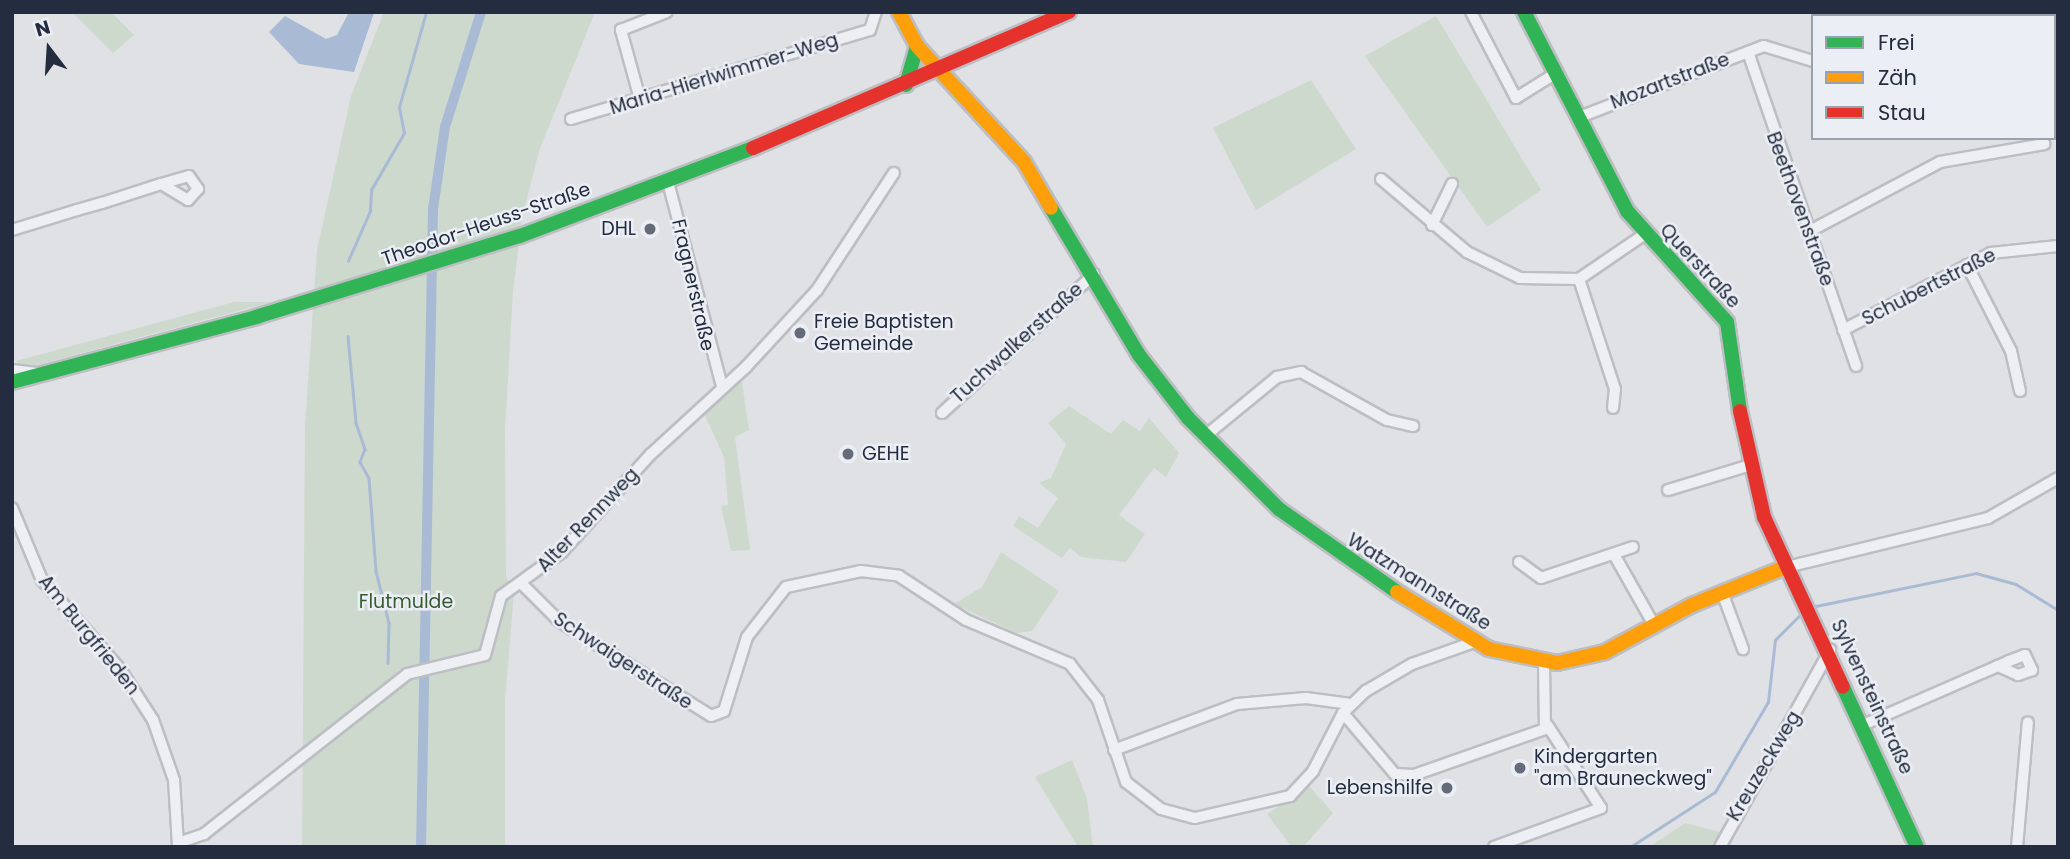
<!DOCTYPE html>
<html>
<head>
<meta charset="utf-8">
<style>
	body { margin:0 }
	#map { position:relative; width:2070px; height:859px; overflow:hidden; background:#dfe1e5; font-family:Poppins,sans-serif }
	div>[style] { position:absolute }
	.green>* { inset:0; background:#ced9ce }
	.water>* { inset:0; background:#a9bbd4 }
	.stream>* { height:2.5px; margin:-1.25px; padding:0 1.25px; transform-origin:1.25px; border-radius:1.25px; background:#a9bbd4 }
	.canal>* { height:10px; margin:-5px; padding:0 5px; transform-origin:5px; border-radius:5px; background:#a9bbd4 }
	.roads { filter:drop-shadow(2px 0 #bcbec3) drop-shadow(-2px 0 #bcbec3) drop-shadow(0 2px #bcbec3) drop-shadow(0 -2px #bcbec3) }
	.street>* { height:10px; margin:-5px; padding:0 5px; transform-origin:5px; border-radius:5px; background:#eeeff2 }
	.fast>* { height:14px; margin:-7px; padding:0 7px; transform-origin:7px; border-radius:7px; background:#30b455 }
	.slow>* { height:14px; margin:-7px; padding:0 7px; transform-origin:7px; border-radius:7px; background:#ff9f0a }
	.jam>* { height:14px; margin:-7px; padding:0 7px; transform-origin:7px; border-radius:7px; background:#e5322d }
	.dots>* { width:19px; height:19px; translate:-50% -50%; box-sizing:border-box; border:4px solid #ebeff5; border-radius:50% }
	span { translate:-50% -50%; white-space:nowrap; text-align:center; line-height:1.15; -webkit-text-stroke:5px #ebeff5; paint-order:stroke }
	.street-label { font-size:19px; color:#242c3f }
	.poi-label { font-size:19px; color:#242c3f }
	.right { translate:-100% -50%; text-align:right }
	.left { translate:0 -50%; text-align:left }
	.park-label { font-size:19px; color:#355d30 }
	.frame { position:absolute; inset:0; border:14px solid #242c3f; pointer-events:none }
	.legend { position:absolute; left:1811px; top:14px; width:245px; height:126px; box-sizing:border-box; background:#ebeff5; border:2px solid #9ba1ac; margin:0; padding:9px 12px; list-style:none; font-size:21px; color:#242c3f }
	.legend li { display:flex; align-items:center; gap:14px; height:35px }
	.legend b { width:35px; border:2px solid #9ba1ac }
	.north { position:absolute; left:14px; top:14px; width:70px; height:70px; -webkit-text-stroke:5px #ebeff5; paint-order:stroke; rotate:343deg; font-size:19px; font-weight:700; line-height:28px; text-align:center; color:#242c3f }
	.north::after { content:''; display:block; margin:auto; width:24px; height:32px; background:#242c3f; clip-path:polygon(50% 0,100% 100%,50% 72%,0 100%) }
</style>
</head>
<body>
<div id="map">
	<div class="green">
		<div style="clip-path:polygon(111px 12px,134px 35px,113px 53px,74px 14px)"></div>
		<div style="clip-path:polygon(384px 12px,595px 12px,539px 151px,522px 218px,513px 292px,505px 430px,506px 576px,514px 593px,505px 700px,505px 847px,302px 847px,305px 427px,317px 250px,351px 96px)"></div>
		<div style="clip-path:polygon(1436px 16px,1541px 190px,1487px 227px,1365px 56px)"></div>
		<div style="clip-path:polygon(1311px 80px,1356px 149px,1256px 210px,1213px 128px)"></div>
		<div style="clip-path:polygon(234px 302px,272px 302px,26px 368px,16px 361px)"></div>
		<div style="clip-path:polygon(741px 376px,749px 430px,735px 437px,750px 550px,731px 551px,721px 506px,728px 505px,724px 457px,703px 411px)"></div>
		<div style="clip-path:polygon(1069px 406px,1111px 434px,1123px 420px,1140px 431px,1149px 418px,1179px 453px,1166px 477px,1154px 468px,1119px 515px,1145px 534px,1126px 562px,1081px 557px,1070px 548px,1062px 558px,1013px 526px,1019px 516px,1038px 528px,1058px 498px,1039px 483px,1051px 478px,1066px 444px,1048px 423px)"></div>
		<div style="clip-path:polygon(1001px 552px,1059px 591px,1032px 631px,1017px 633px,954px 604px,982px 587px)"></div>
		<div style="clip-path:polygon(1072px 760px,1087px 799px,1093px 847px,1078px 847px,1035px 777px)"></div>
		<div style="clip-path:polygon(1310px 787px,1333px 813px,1303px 847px,1292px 847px,1267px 814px)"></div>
		<div style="clip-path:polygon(1685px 823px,1720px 832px,1713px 847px,1649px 847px)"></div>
	</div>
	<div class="water">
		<div style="clip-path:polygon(349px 12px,374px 13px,354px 72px,299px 64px,269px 32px,285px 16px,326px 39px,337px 35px)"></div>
	</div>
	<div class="stream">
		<div style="left:348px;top:261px;width:55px;rotate:-66.3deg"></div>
		<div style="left:370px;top:211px;width:21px;rotate:-87deg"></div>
		<div style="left:371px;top:190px;width:66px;rotate:-59.9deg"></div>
		<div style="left:404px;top:133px;width:26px;rotate:-101deg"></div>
		<div style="left:399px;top:107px;width:99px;rotate:-74.1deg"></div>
		<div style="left:348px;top:336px;width:87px;rotate:84.7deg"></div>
		<div style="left:356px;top:423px;width:28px;rotate:71deg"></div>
		<div style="left:365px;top:449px;width:14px;rotate:111deg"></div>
		<div style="left:360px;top:462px;width:18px;rotate:61deg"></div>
		<div style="left:369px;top:478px;width:93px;rotate:85.7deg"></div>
		<div style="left:376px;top:571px;width:54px;rotate:76deg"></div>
		<div style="left:389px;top:623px;width:40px;rotate:91.4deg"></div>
		<div style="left:1811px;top:607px;width:168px;rotate:-11.6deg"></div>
		<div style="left:1976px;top:573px;width:41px;rotate:15.4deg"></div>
		<div style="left:2016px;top:584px;width:49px;rotate:31.8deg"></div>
		<div style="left:1630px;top:847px;width:101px;rotate:-32.9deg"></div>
		<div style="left:1715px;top:792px;width:104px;rotate:-59.5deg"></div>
		<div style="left:1768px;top:702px;width:62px;rotate:-83.6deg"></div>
		<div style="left:1775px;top:640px;width:38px;rotate:-45deg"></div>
	</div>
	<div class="canal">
		<div style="left:421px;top:847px;width:638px;rotate:-88.92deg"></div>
		<div style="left:433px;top:209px;width:83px;rotate:-81.7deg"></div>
		<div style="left:445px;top:127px;width:121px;rotate:-72.6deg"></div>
	</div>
	<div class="roads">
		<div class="street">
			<div style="left:1471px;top:12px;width:97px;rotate:62.4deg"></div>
			<div style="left:1516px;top:98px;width:44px;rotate:-31.9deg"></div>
			<div style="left:2029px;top:16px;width:4px;rotate:-76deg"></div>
			<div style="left:1748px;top:52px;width:332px;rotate:71deg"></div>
			<div style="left:640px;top:99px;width:72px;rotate:-105.4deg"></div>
			<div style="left:621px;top:30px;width:49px;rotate:-21.4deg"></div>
			<div style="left:1577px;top:118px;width:200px;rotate:-21.1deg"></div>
			<div style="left:1764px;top:46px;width:51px;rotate:17deg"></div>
			<div style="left:571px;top:119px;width:312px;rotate:-16.6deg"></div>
			<div style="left:870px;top:30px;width:19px;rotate:-72deg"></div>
			<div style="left:1381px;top:179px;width:113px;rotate:40.3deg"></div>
			<div style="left:1467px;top:252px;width:59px;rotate:26.1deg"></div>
			<div style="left:1520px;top:278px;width:59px;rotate:1deg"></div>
			<div style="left:1579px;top:279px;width:80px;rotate:-34.3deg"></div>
			<div style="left:668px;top:182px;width:211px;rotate:75.2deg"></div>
			<div style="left:1432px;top:225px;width:46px;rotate:-64deg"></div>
			<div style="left:12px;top:230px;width:68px;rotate:-17.1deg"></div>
			<div style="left:77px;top:210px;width:26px;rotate:-16deg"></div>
			<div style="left:102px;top:203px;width:62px;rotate:-17.9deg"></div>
			<div style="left:161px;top:184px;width:29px;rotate:-16deg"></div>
			<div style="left:189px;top:176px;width:16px;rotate:55deg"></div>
			<div style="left:198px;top:189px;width:15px;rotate:132deg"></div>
			<div style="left:188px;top:200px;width:31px;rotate:-149deg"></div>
			<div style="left:1808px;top:232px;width:149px;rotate:-27.9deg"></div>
			<div style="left:1940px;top:162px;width:106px;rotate:-9.8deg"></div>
			<div style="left:2044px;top:144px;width:6px;rotate:-108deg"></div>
			<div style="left:1967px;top:265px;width:97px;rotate:62.9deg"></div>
			<div style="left:2011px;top:351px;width:41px;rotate:77.3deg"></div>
			<div style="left:1579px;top:279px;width:116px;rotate:71.9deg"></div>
			<div style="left:1615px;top:389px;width:19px;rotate:96deg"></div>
			<div style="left:1843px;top:330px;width:167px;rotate:-27.5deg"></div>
			<div style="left:1991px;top:253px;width:67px;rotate:-6deg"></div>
			<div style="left:12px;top:370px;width:23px;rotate:7deg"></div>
			<div style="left:942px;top:413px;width:206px;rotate:-42.4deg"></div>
			<div style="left:1204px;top:437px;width:94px;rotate:-39.4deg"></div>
			<div style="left:1277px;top:377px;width:25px;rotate:-12deg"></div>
			<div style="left:1301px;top:372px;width:98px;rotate:29.2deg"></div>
			<div style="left:1387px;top:420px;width:27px;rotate:13deg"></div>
			<div style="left:1668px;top:490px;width:87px;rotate:-16.8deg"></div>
			<div style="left:12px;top:508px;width:78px;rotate:67.4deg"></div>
			<div style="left:42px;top:580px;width:118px;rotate:48.8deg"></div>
			<div style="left:120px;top:669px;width:61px;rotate:57.1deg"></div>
			<div style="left:153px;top:720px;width:64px;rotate:70.7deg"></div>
			<div style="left:174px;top:780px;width:66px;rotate:86.5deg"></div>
			<div style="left:1616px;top:558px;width:77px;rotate:60.4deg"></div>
			<div style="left:1519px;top:562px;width:27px;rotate:36deg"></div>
			<div style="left:1541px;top:578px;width:97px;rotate:-18.6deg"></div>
			<div style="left:1783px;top:568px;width:211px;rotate:-13.7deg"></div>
			<div style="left:1988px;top:518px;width:81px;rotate:-29.7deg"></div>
			<div style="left:523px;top:585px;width:51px;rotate:45deg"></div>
			<div style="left:559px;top:621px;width:179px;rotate:32deg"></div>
			<div style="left:711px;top:716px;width:14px;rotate:-21deg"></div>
			<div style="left:724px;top:711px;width:77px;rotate:-72.7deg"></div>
			<div style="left:747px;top:637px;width:63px;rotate:-52deg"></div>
			<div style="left:786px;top:587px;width:77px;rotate:-12deg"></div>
			<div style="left:861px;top:571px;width:38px;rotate:7deg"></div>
			<div style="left:899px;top:576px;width:80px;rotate:33.3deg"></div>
			<div style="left:966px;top:620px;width:113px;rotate:22.9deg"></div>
			<div style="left:1070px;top:664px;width:46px;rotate:52.1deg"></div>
			<div style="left:1098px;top:700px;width:87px;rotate:71.1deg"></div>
			<div style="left:1126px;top:782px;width:44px;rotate:37.6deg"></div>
			<div style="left:1161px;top:809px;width:35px;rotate:15deg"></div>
			<div style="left:1195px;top:818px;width:98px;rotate:-13deg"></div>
			<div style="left:1290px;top:796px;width:34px;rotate:-47deg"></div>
			<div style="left:1313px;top:771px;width:65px;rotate:-62.7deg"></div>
			<div style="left:1343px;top:713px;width:32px;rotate:-44deg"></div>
			<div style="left:1366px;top:691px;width:53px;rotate:-30.4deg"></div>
			<div style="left:1412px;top:664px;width:66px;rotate:-19.5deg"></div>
			<div style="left:1722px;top:592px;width:61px;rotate:69.8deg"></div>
			<div style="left:1343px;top:713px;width:80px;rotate:49.6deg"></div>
			<div style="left:1395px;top:774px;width:19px;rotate:3deg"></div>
			<div style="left:1414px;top:775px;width:139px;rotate:-19.3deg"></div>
			<div style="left:1545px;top:729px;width:66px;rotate:-90.9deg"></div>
			<div style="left:1865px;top:724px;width:128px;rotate:-23.6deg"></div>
			<div style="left:1982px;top:673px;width:17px;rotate:-24deg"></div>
			<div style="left:1998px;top:666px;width:12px;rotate:-24deg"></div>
			<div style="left:2009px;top:661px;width:17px;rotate:-21deg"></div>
			<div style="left:2025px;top:655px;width:17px;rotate:65deg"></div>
			<div style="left:2032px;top:670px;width:15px;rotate:160deg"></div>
			<div style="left:2018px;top:675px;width:22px;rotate:-156deg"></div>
			<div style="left:1114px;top:750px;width:131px;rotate:-20.5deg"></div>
			<div style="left:1237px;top:704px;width:69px;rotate:-5deg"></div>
			<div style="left:1306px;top:698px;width:45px;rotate:7.6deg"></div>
			<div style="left:178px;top:843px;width:28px;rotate:-19deg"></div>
			<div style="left:204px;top:834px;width:258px;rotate:-38.2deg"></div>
			<div style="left:407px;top:674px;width:80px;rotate:-13.7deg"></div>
			<div style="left:485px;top:655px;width:61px;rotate:-74.8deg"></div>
			<div style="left:501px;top:596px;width:75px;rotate:-35.8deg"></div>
			<div style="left:562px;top:552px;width:132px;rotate:-47.8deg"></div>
			<div style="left:651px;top:454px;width:129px;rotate:-42.5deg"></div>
			<div style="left:746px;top:367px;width:105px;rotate:-47.3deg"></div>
			<div style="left:817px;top:290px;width:140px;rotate:-56.7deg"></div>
			<div style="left:1494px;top:847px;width:114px;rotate:-20deg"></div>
			<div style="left:1601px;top:808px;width:98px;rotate:-122.9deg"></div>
			<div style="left:1720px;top:847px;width:226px;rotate:-60.8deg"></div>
			<div style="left:2017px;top:847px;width:125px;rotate:-85deg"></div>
		</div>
		<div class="fast">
			<div style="left:1524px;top:12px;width:224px;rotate:62.6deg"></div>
			<div style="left:1627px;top:211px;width:149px;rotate:48deg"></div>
			<div style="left:1727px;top:322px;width:90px;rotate:81.7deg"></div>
			<div style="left:906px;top:85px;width:41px;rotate:-74.2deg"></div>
			<div style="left:1051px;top:208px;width:171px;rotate:59.1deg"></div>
			<div style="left:1139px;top:355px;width:80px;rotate:52.1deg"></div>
			<div style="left:1188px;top:418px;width:129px;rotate:45deg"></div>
			<div style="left:1279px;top:509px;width:144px;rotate:35.1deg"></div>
			<div style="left:12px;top:382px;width:253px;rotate:-14.9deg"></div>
			<div style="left:256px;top:317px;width:276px;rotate:-17.1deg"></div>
			<div style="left:520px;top:236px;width:249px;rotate:-20.7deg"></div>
			<div style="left:1843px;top:687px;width:176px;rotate:65.2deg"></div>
		</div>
		<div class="slow">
			<div style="left:899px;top:12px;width:38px;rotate:62deg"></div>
			<div style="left:917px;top:46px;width:158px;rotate:47.3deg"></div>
			<div style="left:1024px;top:162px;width:53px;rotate:59.6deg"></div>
			<div style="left:1397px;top:592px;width:108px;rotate:31.8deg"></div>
			<div style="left:1489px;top:649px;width:69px;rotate:11.6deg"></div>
			<div style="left:1557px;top:663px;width:49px;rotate:-12.9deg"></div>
			<div style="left:1605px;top:652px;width:99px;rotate:-28.4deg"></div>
			<div style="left:1692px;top:605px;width:98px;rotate:-22.1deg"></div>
		</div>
		<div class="jam">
			<div style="left:753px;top:148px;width:344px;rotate:-23.3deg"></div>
			<div style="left:1740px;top:411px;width:109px;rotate:77.2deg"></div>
			<div style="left:1764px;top:517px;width:187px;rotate:65.1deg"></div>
		</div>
	</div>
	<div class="dots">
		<div style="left:650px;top:229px;background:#656b79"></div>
		<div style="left:800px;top:333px;background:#656b79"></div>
		<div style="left:848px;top:454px;background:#656b79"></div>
		<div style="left:1520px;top:768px;background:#656b79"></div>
		<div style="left:1447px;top:788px;background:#656b79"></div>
	</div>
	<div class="street-label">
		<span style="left:724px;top:74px;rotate:-17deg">Maria-Hierlwimmer-Weg</span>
		<span style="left:1670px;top:81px;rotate:-21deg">Mozartstraße</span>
		<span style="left:1800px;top:209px;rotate:70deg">Beethovenstraße</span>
		<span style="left:486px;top:224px;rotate:-19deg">Theodor-Heuss-Straße</span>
		<span style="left:1700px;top:266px;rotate:47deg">Querstraße</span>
		<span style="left:693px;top:285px;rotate:77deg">Fragnerstraße</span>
		<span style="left:1929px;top:287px;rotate:-27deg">Schubertstraße</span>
		<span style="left:1017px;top:343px;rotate:-42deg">Tuchwalkerstraße</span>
		<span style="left:588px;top:520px;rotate:-46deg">Alter Rennweg</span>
		<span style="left:1419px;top:582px;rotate:32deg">Watzmannstraße</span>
		<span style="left:89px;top:635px;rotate:51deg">Am Burgfrieden</span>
		<span style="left:623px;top:661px;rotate:33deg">Schwaigerstraße</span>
		<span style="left:1872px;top:697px;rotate:65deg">Sylvensteinstraße</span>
		<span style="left:1764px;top:766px;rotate:-59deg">Kreuzeckweg</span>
	</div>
	<div class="poi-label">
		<span class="right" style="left:636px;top:229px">DHL</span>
		<span class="left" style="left:814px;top:333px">Freie Baptisten<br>Gemeinde</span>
		<span class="left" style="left:862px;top:454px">GEHE</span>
		<span class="left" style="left:1534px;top:768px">Kindergarten<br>"am Brauneckweg"</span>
		<span class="right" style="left:1433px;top:788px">Lebenshilfe</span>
	</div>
	<div class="park-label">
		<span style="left:406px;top:602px">Flutmulde</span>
	</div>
	<div class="frame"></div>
	<ul class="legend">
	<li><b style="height:9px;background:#30b455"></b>Frei</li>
	<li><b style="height:9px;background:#ff9f0a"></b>Zäh</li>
	<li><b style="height:9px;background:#e5322d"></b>Stau</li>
	</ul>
	<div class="north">N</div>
</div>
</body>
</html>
